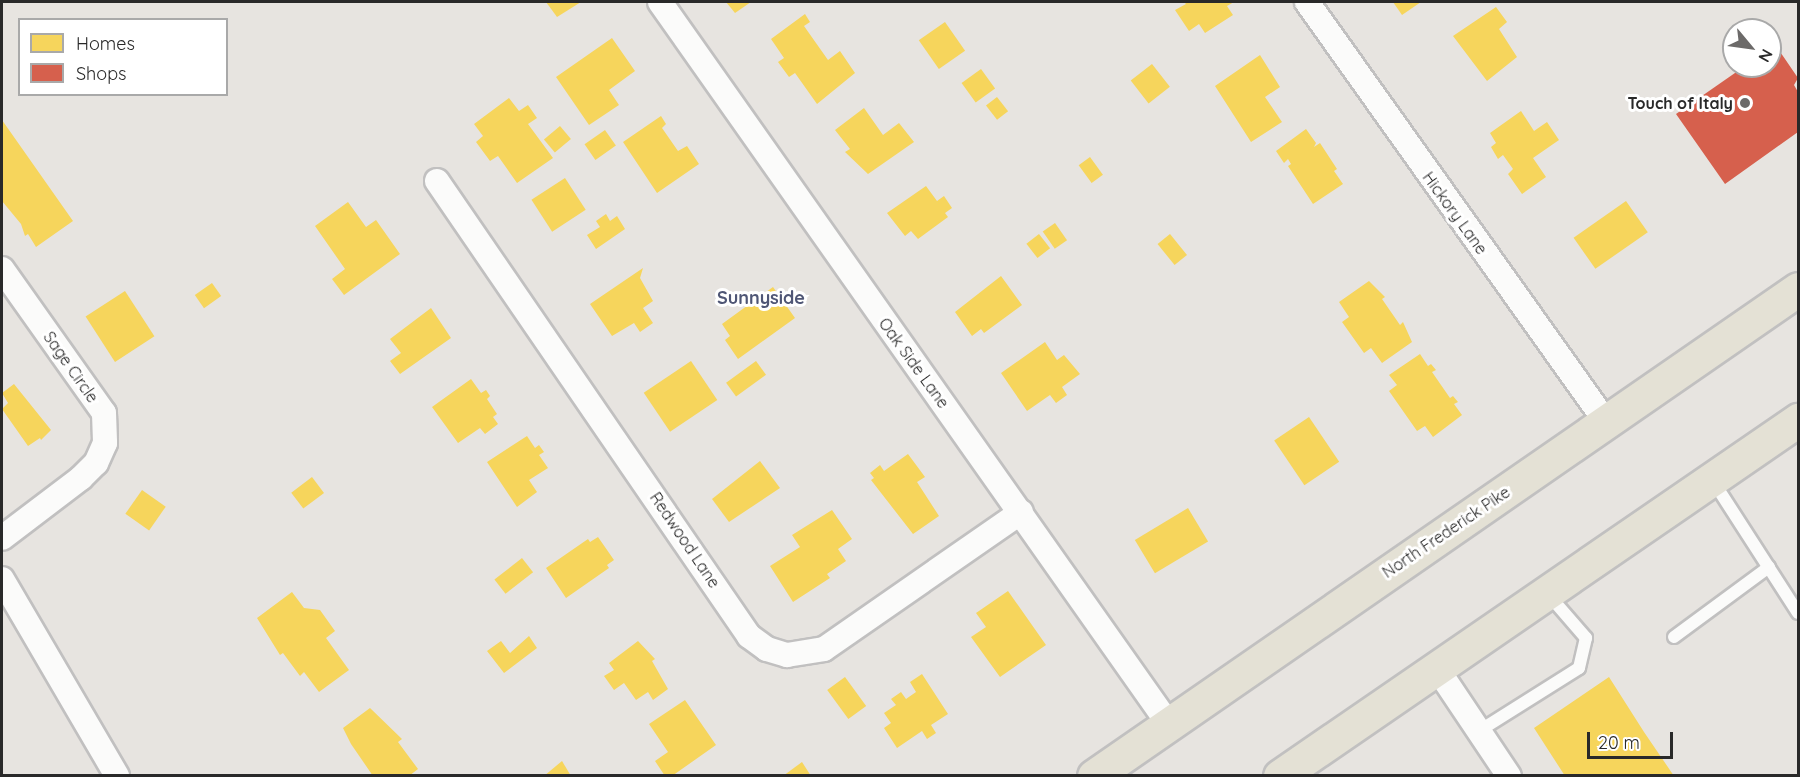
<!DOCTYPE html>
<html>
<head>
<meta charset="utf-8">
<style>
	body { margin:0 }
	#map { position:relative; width:1800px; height:777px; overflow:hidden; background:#e7e4e0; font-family:Quicksand,sans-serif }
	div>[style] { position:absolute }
	.homes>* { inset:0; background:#f6d55c; transform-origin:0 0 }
	.shops>* { inset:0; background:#d6604d }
	.roads { filter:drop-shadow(2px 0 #c1c0c0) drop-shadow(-2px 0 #c1c0c0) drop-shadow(0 2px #c1c0c0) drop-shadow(0 -2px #c1c0c0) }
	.service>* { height:12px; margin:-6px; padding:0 6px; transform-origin:6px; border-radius:6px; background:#fbfbfa }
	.minor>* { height:24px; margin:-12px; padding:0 12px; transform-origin:12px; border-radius:12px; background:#fbfbfa }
	.primary>* { height:33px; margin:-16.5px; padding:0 16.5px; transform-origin:16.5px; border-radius:16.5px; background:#e4e1d5 }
	.dots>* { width:16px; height:16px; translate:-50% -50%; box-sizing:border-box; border:3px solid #fff; border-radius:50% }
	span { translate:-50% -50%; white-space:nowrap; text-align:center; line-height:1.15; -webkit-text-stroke:6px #fff; paint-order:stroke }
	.poi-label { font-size:16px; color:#292929; font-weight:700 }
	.right { translate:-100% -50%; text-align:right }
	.street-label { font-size:16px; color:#292929 }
	.neighbourhood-label { font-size:18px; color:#4f5675; font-weight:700 }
	.frame { position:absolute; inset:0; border:3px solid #292929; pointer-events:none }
	.legend { position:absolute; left:18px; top:18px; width:210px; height:78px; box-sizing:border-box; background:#fff; border:2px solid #a9a9a9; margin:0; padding:8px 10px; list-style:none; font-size:18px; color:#292929 }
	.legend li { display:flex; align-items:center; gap:12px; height:30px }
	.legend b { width:30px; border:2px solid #a9a9a9 }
	.north { position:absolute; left:1722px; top:18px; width:60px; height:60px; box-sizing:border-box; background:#fff; border:2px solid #a9a9a9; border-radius:50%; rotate:119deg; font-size:16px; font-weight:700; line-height:24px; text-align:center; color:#292929 }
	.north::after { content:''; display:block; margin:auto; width:21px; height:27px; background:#6c6a69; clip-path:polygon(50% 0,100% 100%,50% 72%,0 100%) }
	.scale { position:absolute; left:1587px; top:732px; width:86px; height:27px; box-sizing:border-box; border:3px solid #292929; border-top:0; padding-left:8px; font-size:18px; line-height:21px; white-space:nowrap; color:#292929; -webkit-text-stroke:4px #fff; paint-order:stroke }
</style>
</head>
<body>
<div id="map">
	<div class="homes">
		<div style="clip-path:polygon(546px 2px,581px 2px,557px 17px)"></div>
		<div style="clip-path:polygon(726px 2px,751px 2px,735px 13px)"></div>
		<div style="clip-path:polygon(1184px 2px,1234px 2px,1227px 6px,1233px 15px,1205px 33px,1199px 24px,1189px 31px,1175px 10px,1186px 4px)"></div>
		<div style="clip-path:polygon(1393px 2px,1421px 2px,1402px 15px)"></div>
		<div style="clip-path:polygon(1496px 7px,1507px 22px,1499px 29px,1517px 57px,1487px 81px,1453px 36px)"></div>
		<div style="clip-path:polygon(805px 14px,810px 22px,804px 26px,828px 60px,840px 51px,855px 73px,817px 104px,795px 73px,789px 77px,778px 62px,784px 58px,771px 39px)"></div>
		<div style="left:945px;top:22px;width:35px;height:32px;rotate:55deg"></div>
		<div style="clip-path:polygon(612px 38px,635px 71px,609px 90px,619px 105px,589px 125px,556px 77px)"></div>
		<div style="clip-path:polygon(1260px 55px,1280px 87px,1265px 97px,1282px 122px,1251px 142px,1215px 86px)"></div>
		<div style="left:1152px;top:64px;width:29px;height:27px;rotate:52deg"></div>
		<div style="left:981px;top:69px;width:24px;height:24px;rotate:54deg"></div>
		<div style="left:997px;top:97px;width:18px;height:14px;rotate:52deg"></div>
		<div style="clip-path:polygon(509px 98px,519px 111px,528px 105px,537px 118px,528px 124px,553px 158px,517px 183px,498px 156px,490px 161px,476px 142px,483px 136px,474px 124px)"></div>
		<div style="clip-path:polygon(864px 108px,883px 135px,899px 123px,914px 142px,868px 174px,845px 152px,850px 149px,835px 130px)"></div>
		<div style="clip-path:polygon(1521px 111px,1534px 131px,1547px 122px,1559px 140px,1533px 158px,1546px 177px,1522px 194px,1508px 174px,1513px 169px,1503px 155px,1498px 159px,1491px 147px,1496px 143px,1490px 133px)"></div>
		<div style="clip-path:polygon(661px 116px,666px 124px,662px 128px,678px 151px,687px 146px,699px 164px,657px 193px,623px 142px)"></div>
		<div style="clip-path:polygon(2px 120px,73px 221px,36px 247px,28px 234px,25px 236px,21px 224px,2px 201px)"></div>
		<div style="left:560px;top:126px;width:17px;height:21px;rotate:50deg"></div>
		<div style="clip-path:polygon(1306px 129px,1316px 143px,1314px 147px,1320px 143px,1337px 169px,1334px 171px,1343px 184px,1313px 204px,1288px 166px,1291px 164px,1288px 159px,1284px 163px,1276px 151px)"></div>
		<div style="left:605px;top:130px;width:19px;height:25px;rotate:55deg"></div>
		<div style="left:1090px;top:157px;width:22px;height:14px;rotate:54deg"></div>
		<div style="left:565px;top:178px;width:38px;height:40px;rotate:57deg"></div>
		<div style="clip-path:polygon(926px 186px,937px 201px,944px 196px,952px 208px,945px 213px,948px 217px,918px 239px,911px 231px,905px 236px,887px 213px)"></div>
		<div style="left:1626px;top:201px;width:38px;height:64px;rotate:55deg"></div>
		<div style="clip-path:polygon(348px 202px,366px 227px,376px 220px,400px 254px,344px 295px,332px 279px,345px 269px,315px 226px)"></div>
		<div style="clip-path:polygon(606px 214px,610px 221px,617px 216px,625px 229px,596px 249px,587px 235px,600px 227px,596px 221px)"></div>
		<div style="left:1055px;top:223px;width:21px;height:15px;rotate:55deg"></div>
		<div style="left:1039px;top:234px;width:18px;height:16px;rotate:52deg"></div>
		<div style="left:1170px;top:234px;width:27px;height:16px;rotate:51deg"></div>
		<div style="clip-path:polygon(643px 268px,640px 278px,653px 301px,643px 308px,653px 323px,640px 332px,634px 323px,612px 336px,590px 304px)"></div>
		<div style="clip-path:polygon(1001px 276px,1022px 305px,984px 333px,981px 329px,972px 336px,955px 312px)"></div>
		<div style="clip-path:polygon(1369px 281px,1385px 297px,1382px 299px,1400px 325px,1403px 322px,1412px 342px,1382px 363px,1371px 348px,1364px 353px,1342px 322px,1349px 317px,1339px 302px)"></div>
		<div style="left:212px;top:283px;width:16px;height:21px;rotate:55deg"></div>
		<div style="clip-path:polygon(773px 287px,795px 318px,738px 359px,725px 340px,730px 336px,722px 324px)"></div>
		<div style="left:125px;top:291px;width:54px;height:47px;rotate:57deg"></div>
		<div style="clip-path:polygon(431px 308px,451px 338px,400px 374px,390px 361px,401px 353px,390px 339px)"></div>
		<div style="clip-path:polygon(1045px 342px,1057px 360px,1064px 355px,1080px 374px,1062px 387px,1067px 395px,1056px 403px,1050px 395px,1027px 411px,1001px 373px)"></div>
		<div style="clip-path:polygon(1420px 354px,1428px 366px,1431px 364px,1436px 370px,1432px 372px,1450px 398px,1453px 396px,1458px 402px,1454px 404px,1462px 415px,1433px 437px,1425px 426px,1417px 431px,1389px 391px,1397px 385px,1389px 375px)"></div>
		<div style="left:691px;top:361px;width:47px;height:57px;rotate:56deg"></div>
		<div style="left:756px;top:361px;width:17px;height:37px;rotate:54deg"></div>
		<div style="clip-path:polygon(471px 379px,481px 393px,486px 390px,490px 396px,487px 399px,497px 414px,493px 417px,498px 424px,485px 434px,480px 428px,458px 443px,432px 407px)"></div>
		<div style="clip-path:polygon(14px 384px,51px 430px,41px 440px,40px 438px,28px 446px,2px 409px,8px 403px,2px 393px)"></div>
		<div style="left:1309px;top:417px;width:54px;height:42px;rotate:56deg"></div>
		<div style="clip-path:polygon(527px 436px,535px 448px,539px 445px,544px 452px,539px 455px,548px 468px,529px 480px,537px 492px,517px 507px,487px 462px)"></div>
		<div style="clip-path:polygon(908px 454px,925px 477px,917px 482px,939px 516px,913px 534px,871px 480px,874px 478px,870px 473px,880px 465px,884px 471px)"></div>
		<div style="clip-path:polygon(760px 461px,780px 488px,729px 522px,712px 499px)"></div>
		<div style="left:312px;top:477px;width:20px;height:26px;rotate:53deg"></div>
		<div style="left:142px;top:490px;width:29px;height:29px;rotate:35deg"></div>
		<div style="left:1188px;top:508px;width:39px;height:62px;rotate:59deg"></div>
		<div style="clip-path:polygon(832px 510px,852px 539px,838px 549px,846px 561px,827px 574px,830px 578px,793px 602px,770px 566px,800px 547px,792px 535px)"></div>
		<div style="clip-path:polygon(598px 537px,614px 560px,607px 565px,609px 568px,566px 598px,546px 568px,588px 539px,590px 542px)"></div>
		<div style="left:522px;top:558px;width:18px;height:35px;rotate:52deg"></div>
		<div style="clip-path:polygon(1008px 591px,1046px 645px,1000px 677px,971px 637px,986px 627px,976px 613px)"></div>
		<div style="clip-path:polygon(292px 592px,304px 608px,320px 610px,335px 631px,326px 638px,349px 670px,319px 692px,304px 672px,300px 676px,283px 653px,280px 655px,257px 618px)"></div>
		<div style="clip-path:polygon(529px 636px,537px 648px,504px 673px,487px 651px,501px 641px,510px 653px)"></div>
		<div style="clip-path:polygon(638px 641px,655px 659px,652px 661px,668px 689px,653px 700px,648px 692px,636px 700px,624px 683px,614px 690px,604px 676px,614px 670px,609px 663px)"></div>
		<div style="clip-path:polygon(922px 674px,948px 714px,931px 725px,936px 733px,927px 739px,922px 731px,897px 748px,884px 728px,891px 723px,884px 713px,896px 705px,891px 699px,901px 692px,906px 699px,916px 692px,910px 682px)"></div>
		<div style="left:845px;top:677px;width:36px;height:22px;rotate:54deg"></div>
		<div style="clip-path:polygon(1609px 677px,1644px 732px,1674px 776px,1565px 776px,1534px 728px)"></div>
		<div style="clip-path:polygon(685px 700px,716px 745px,672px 776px,665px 776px,655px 761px,668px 752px,649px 724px)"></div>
		<div style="clip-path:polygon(370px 708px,402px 739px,398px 742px,418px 769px,409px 776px,373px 776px,351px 744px,343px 728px)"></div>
		<div style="clip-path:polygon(562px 761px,571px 776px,544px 776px)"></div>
		<div style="clip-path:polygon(802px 762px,811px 776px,783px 776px)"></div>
	</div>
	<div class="shops">
		<div style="clip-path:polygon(1770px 37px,1798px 78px,1794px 85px,1798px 92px,1798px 132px,1725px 184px,1676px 114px,1745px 66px,1770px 66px)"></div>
	</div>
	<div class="roads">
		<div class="service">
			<div style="left:1713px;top:481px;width:157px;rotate:57.2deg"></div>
			<div style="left:1674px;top:637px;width:118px;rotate:-36.4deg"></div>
			<div style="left:1479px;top:731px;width:118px;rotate:-32.2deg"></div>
			<div style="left:1579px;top:668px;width:31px;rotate:-77deg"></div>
			<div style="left:1586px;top:638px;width:60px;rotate:-130.9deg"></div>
		</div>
		<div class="minor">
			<div style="left:660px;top:2px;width:882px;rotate:54.83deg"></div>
			<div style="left:1307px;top:2px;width:516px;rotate:54.55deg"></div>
			<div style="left:437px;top:181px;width:552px;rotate:55.56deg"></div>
			<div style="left:749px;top:636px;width:22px;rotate:36deg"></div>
			<div style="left:767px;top:649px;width:21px;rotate:17deg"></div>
			<div style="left:787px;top:655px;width:37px;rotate:-9deg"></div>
			<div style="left:824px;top:649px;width:240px;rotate:-34.8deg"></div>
			<div style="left:2px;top:269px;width:176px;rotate:54.7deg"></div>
			<div style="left:104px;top:413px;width:30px;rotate:88deg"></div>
			<div style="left:105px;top:443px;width:22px;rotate:114deg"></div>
			<div style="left:96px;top:463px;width:21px;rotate:135deg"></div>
			<div style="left:81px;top:478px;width:99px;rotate:142.8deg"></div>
			<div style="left:2px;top:579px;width:228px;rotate:59.7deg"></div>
			<div style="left:1436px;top:667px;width:131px;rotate:56.2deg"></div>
		</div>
		<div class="primary">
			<div style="left:1094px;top:776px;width:856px;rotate:-34.67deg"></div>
			<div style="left:1280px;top:776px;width:629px;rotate:-34.5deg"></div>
		</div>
	</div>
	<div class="dots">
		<div style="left:1745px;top:103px;background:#6c6a69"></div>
	</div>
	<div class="poi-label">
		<span class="right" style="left:1733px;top:103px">Touch of Italy</span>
	</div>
	<div class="street-label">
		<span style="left:1455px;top:213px;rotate:54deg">Hickory Lane</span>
		<span style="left:914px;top:363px;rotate:54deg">Oak Side Lane</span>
		<span style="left:71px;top:367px;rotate:55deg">Sage Circle</span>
		<span style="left:1446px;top:532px;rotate:-34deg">North Frederick Pike</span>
		<span style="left:685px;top:540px;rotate:56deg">Redwood Lane</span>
	</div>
	<div class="neighbourhood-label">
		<span style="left:761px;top:298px">Sunnyside</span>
	</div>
	<div class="frame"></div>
	<ul class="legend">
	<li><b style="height:16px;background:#f6d55c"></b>Homes</li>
	<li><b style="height:16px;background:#d6604d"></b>Shops</li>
	</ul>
	<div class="north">N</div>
	<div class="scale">20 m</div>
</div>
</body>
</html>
